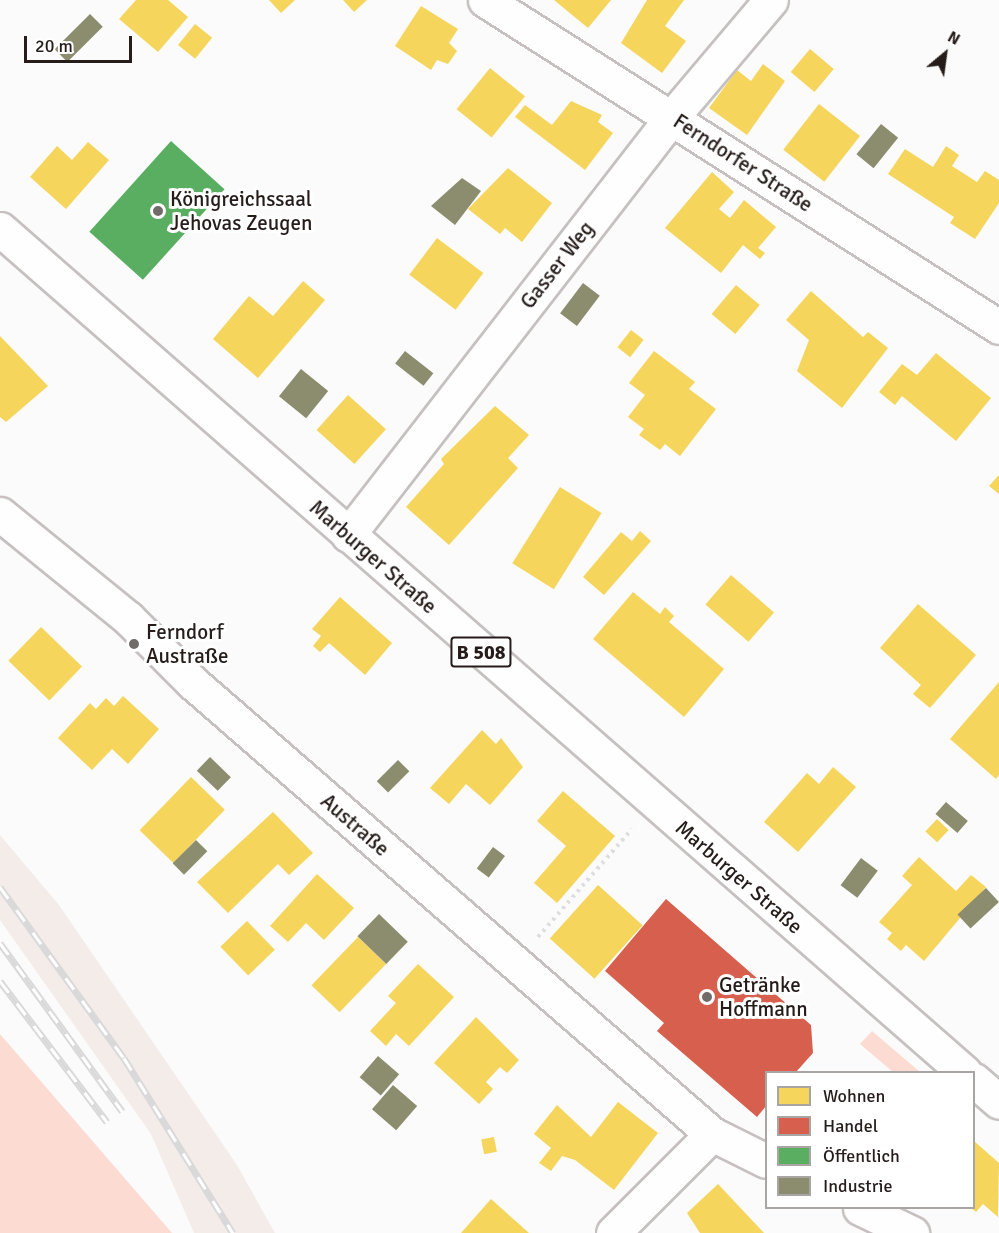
<!DOCTYPE html>
<html>
<head>
<meta charset="utf-8">
<style>
	body { margin:0 }
	#map { position:relative; width:999px; height:1233px; overflow:hidden; background:#fbfbfb; font-family:Signika,sans-serif }
	div>[style] { position:absolute }
	.built>* { inset:0; background:#f4ece9 }
	.green>* { inset:0; background:#fcdbd2 }
	.homes>* { inset:0; background:#f6d55c; transform-origin:0 0 }
	.shops>* { inset:0; background:#d6604d }
	.public>* { inset:0; background:#5aae61; transform-origin:0 0 }
	.industry>* { inset:0; background:#8c8c6e; transform-origin:0 0 }
	.path>* { height:4px; margin-top:-2px; transform-origin:0; background:repeating-linear-gradient(90deg,#dedede 0 3px,transparent 0 7.5px) }
	.roads { filter:drop-shadow(2px 0 #c6c1c0) drop-shadow(-2px 0 #c6c1c0) drop-shadow(0 2px #c6c1c0) drop-shadow(0 -2px #c6c1c0) }
	.minor>* { height:33px; margin:-16.5px; padding:0 16.5px; transform-origin:16.5px; border-radius:16.5px; background:#fefefe }
	.primary>* { height:33px; margin:-16.5px; padding:0 16.5px; transform-origin:16.5px; border-radius:16.5px; background:#fefefe }
	.rail>* { height:7px; margin-top:-3.5px; transform-origin:0; background:repeating-linear-gradient(90deg,#fff 0 14px,#d9d9d9 0 28px); box-sizing:border-box; border-block:2px solid #d9d9d9 }
	.dots>* { width:16px; height:16px; translate:-50% -50%; box-sizing:border-box; border:3px solid #fff; border-radius:50% }
	span { translate:-50% -50%; white-space:nowrap; text-align:center; line-height:1.15; -webkit-text-stroke:6px #fff; paint-order:stroke }
	.shield-label span { padding:2px 4px; background:#fff; border:2px solid; border-radius:4px; -webkit-text-stroke-width:0 }
	.shield-label { font-size:20px; color:#261d1a; font-weight:700 }
	.street-label { font-size:21px; color:#261d1a }
	.poi-label { font-size:21px; color:#261d1a }
	.left { translate:0 -50%; text-align:left }
	.legend { position:absolute; left:765px; top:1071px; width:210px; height:138px; box-sizing:border-box; background:#fff; border:2px solid #a8a5a3; margin:0; padding:8px 10px; list-style:none; font-size:18px; color:#261d1a }
	.legend li { display:flex; align-items:center; gap:12px; height:30px }
	.legend b { width:30px; border:2px solid #a8a5a3 }
	.north { position:absolute; left:915px; top:24px; width:60px; height:60px; -webkit-text-stroke:4px #fff; paint-order:stroke; rotate:29deg; font-size:16px; font-weight:700; line-height:24px; text-align:center; color:#261d1a }
	.north::after { content:''; display:block; margin:auto; width:21px; height:27px; background:#261d1a; clip-path:polygon(50% 0,100% 100%,50% 72%,0 100%) }
	.scale { position:absolute; left:24px; top:36px; width:108px; height:27px; box-sizing:border-box; border:3px solid #261d1a; border-top:0; padding-left:8px; font-size:18px; line-height:21px; white-space:nowrap; color:#261d1a; -webkit-text-stroke:4px #fff; paint-order:stroke }
</style>
</head>
<body>
<div id="map">
	<div class="built">
		<div style="clip-path:polygon(0 835px,59px 905px,237px 1165px,275px 1233px,194px 1233px,151px 1134px,0 920px)"></div>
	</div>
	<div class="green">
		<div style="clip-path:polygon(872px 1031px,920px 1072px,893px 1072px,860px 1044px)"></div>
		<div style="clip-path:polygon(0 1034px,172px 1233px,0 1233px)"></div>
	</div>
	<div class="homes">
		<div style="clip-path:polygon(136px 0,168px 0,188px 17px,158px 52px,119px 19px)"></div>
		<div style="clip-path:polygon(269px 0,295px 0,281px 13px)"></div>
		<div style="clip-path:polygon(343px 0,367px 0,354px 12px)"></div>
		<div style="clip-path:polygon(554px 0,611px 0,588px 28px)"></div>
		<div style="clip-path:polygon(647px 0,684px 0,665px 26px,686px 41px,662px 73px,621px 43px)"></div>
		<div style="clip-path:polygon(421px 6px,458px 29px,449px 43px,457px 51px,448px 64px,437px 60px,431px 70px,395px 46px)"></div>
		<div style="left:195px;top:24px;width:22px;height:27px;rotate:39deg"></div>
		<div style="left:810px;top:49px;width:31px;height:30px;rotate:40deg"></div>
		<div style="clip-path:polygon(763px 64px,785px 81px,747px 135px,709px 108px,737px 70px,751px 81px)"></div>
		<div style="left:490px;top:68px;width:45px;height:53px;rotate:39deg"></div>
		<div style="clip-path:polygon(571px 101px,602px 115px,598px 122px,613px 133px,585px 170px,515px 117px,525px 105px,552px 125px)"></div>
		<div style="left:819px;top:104px;width:52px;height:58px;rotate:38deg"></div>
		<div style="clip-path:polygon(88px 142px,109px 160px,66px 209px,30px 177px,57px 146px,72px 160px)"></div>
		<div style="clip-path:polygon(946px 146px,959px 155px,952px 166px,977px 182px,985px 171px,999px 180px,999px 203px,975px 239px,950px 223px,954px 217px,888px 174px,905px 149px,933px 167px)"></div>
		<div style="clip-path:polygon(508px 168px,552px 203px,522px 242px,505px 228px,500px 234px,468px 209px)"></div>
		<div style="clip-path:polygon(712px 172px,734px 192px,719px 209px,730px 218px,744px 200px,776px 227px,758px 248px,765px 253px,760px 259px,743px 245px,721px 273px,665px 228px)"></div>
		<div style="left:437px;top:238px;width:58px;height:46px;rotate:37deg"></div>
		<div style="clip-path:polygon(303px 281px,325px 300px,258px 378px,213px 339px,249px 296px,273px 316px)"></div>
		<div style="left:736px;top:285px;width:31px;height:38px;rotate:40deg"></div>
		<div style="clip-path:polygon(811px 291px,863px 337px,868px 332px,888px 348px,842px 408px,797px 371px,809px 340px,786px 320px)"></div>
		<div style="left:631px;top:330px;width:16px;height:22px;rotate:38deg"></div>
		<div style="clip-path:polygon(0 336px,48px 386px,6px 422px,0 417px)"></div>
		<div style="clip-path:polygon(654px 351px,695px 382px,689px 389px,716px 409px,680px 456px,665px 444px,660px 450px,639px 435px,644px 429px,628px 417px,645px 395px,629px 383px)"></div>
		<div style="clip-path:polygon(936px 353px,991px 398px,956px 441px,902px 396px,895px 405px,879px 392px,902px 364px,917px 375px)"></div>
		<div style="left:348px;top:395px;width:51px;height:47px;rotate:42deg"></div>
		<div style="clip-path:polygon(495px 406px,529px 435px,508px 458px,518px 468px,449px 545px,406px 507px,444px 464px,441px 459px)"></div>
		<div style="clip-path:polygon(999px 475px,999px 494px,989px 486px)"></div>
		<div style="left:560px;top:487px;width:49px;height:90px;rotate:32deg"></div>
		<div style="clip-path:polygon(640px 531px,651px 541px,604px 595px,583px 577px,621px 532px,632px 541px)"></div>
		<div style="left:731px;top:575px;width:57px;height:39px;rotate:41deg"></div>
		<div style="clip-path:polygon(633px 592px,660px 614px,665px 607px,674px 616px,669px 622px,724px 669px,684px 717px,593px 639px)"></div>
		<div style="clip-path:polygon(340px 597px,392px 643px,365px 675px,329px 643px,320px 652px,313px 646px,321px 636px,312px 629px)"></div>
		<div style="clip-path:polygon(918px 604px,976px 655px,930px 708px,913px 694px,921px 685px,880px 648px)"></div>
		<div style="left:41px;top:627px;width:57px;height:47px;rotate:44deg"></div>
		<div style="clip-path:polygon(999px 682px,999px 775px,996px 779px,950px 739px)"></div>
		<div style="clip-path:polygon(123px 696px,159px 729px,128px 764px,112px 749px,92px 770px,58px 738px,90px 703px,96px 709px,106px 698px,114px 706px)"></div>
		<div style="clip-path:polygon(482px 730px,496px 744px,501px 738px,523px 767px,490px 805px,466px 784px,449px 804px,430px 788px)"></div>
		<div style="clip-path:polygon(833px 767px,856px 787px,798px 852px,764px 822px,807px 773px,819px 784px)"></div>
		<div style="left:191px;top:777px;width:47px;height:74px;rotate:44deg"></div>
		<div style="clip-path:polygon(563px 791px,615px 836px,557px 903px,534px 883px,566px 846px,537px 821px)"></div>
		<div style="clip-path:polygon(273px 812px,313px 853px,289px 875px,278px 864px,228px 913px,197px 882px)"></div>
		<div style="left:937px;top:819px;width:16px;height:17px;rotate:43deg"></div>
		<div style="clip-path:polygon(919px 857px,956px 891px,971px 875px,986px 887px,924px 961px,906px 945px,901px 951px,887px 939px,892px 933px,879px 922px,912px 885px,902px 876px)"></div>
		<div style="clip-path:polygon(317px 874px,354px 908px,324px 940px,306px 923px,288px 942px,270px 926px)"></div>
		<div style="left:598px;top:885px;width:60px;height:72px;rotate:42deg"></div>
		<div style="left:247px;top:921px;width:40px;height:37px;rotate:46deg"></div>
		<div style="left:358px;top:937px;width:39px;height:67px;rotate:44deg"></div>
		<div style="clip-path:polygon(418px 964px,454px 997px,409px 1046px,396px 1034px,386px 1046px,370px 1031px,396px 1003px,388px 996px)"></div>
		<div style="clip-path:polygon(476px 1017px,519px 1060px,507px 1073px,500px 1067px,486px 1082px,493px 1089px,479px 1104px,434px 1063px)"></div>
		<div style="clip-path:polygon(618px 1102px,658px 1133px,614px 1190px,575px 1160px,562px 1156px,551px 1171px,539px 1163px,551px 1148px,534px 1134px,557px 1105px,591px 1137px)"></div>
		<div style="left:494px;top:1137px;width:15px;height:13px;rotate:79deg"></div>
		<div style="clip-path:polygon(974px 1141px,999px 1163px,998px 1217px,983px 1204px,976px 1212px,971px 1208px)"></div>
		<div style="clip-path:polygon(718px 1184px,764px 1233px,700px 1233px,687px 1213px)"></div>
		<div style="clip-path:polygon(491px 1199px,529px 1233px,461px 1233px)"></div>
	</div>
	<div class="shops">
		<div style="clip-path:polygon(666px 899px,811px 1025px,813px 1053px,796px 1072px,766px 1072px,766px 1106px,757px 1117px,657px 1031px,664px 1023px,605px 971px)"></div>
	</div>
	<div class="public">
		<div style="left:171px;top:141px;width:72px;height:122px;rotate:42deg"></div>
	</div>
	<div class="industry">
		<div style="left:90px;top:14px;width:18px;height:50px;rotate:45deg"></div>
		<div style="left:881px;top:124px;width:22px;height:39px;rotate:39deg"></div>
		<div style="clip-path:polygon(462px 178px,481px 191px,455px 225px,431px 206px)"></div>
		<div style="left:583px;top:283px;width:21px;height:38px;rotate:37deg"></div>
		<div style="left:405px;top:351px;width:36px;height:16px;rotate:38deg"></div>
		<div style="left:301px;top:369px;width:35px;height:35px;rotate:39deg"></div>
		<div style="left:210px;top:757px;width:29px;height:19px;rotate:44deg"></div>
		<div style="left:398px;top:760px;width:16px;height:30px;rotate:45deg"></div>
		<div style="left:946px;top:802px;width:29px;height:16px;rotate:41deg"></div>
		<div style="left:196px;top:840px;width:16px;height:33px;rotate:45deg"></div>
		<div style="left:493px;top:847px;width:15px;height:27px;rotate:37deg"></div>
		<div style="left:861px;top:858px;width:21px;height:34px;rotate:37deg"></div>
		<div style="left:986px;top:888px;width:19px;height:39px;rotate:47deg"></div>
		<div style="left:379px;top:914px;width:40px;height:31px;rotate:44deg"></div>
		<div style="left:378px;top:1056px;width:28px;height:28px;rotate:41deg"></div>
		<div style="left:393px;top:1085px;width:32px;height:32px;rotate:41deg"></div>
	</div>
	<div class="path">
		<div style="left:538px;top:937px;width:143px;rotate:-49deg"></div>
	</div>
	<div class="roads">
		<div class="minor">
			<div style="left:485px;top:0;width:609px;rotate:32.46deg"></div>
			<div style="left:0;top:514px;width:165px;rotate:39.1deg"></div>
			<div style="left:128px;top:618px;width:92px;rotate:45deg"></div>
			<div style="left:193px;top:683px;width:688px;rotate:40.99deg"></div>
			<div style="left:712px;top:1134px;width:60px;rotate:26.6deg"></div>
			<div style="left:348px;top:535px;width:529px;rotate:-52.22deg"></div>
			<div style="left:672px;top:117px;width:153px;rotate:-49.8deg"></div>
			<div style="left:860px;top:1208px;width:58px;rotate:25.7deg"></div>
			<div style="left:613px;top:1233px;width:140px;rotate:-45deg"></div>
		</div>
		<div class="primary">
			<div style="left:0;top:229px;width:1281px;rotate:41.17deg"></div>
			<div style="left:974px;top:1080px;width:33px;rotate:41deg"></div>
		</div>
	</div>
	<div class="rail">
		<div style="left:0;top:887px;width:211px;rotate:54.1deg"></div>
		<div style="left:124px;top:1058px;width:206px;rotate:58.1deg"></div>
		<div style="left:0;top:943px;width:208px;rotate:54deg"></div>
		<div style="left:0;top:981px;width:177px;rotate:52.8deg"></div>
	</div>
	<div class="dots">
		<div style="left:158px;top:211px;background:#716b69"></div>
		<div style="left:134px;top:644px;background:#716b69"></div>
		<div style="left:707px;top:997px;background:#716b69"></div>
	</div>
	<div class="shield-label">
		<span style="left:481px;top:652px">B 508</span>
	</div>
	<div class="street-label">
		<span style="left:743px;top:163px;rotate:33deg">Ferndorfer Straße</span>
		<span style="left:557px;top:265px;rotate:-52deg">Gasser Weg</span>
		<span style="left:373px;top:557px;rotate:41deg">Marburger Straße</span>
		<span style="left:355px;top:825px;rotate:41deg">Austraße</span>
		<span style="left:739px;top:877px;rotate:41deg">Marburger Straße</span>
	</div>
	<div class="poi-label">
		<span class="left" style="left:170px;top:211px">Königreichssaal<br>Jehovas Zeugen</span>
		<span class="left" style="left:146px;top:644px">Ferndorf<br>Austraße</span>
		<span class="left" style="left:719px;top:997px">Getränke<br>Hoffmann</span>
	</div>
	<ul class="legend">
	<li><b style="height:16px;background:#f6d55c"></b>Wohnen</li>
	<li><b style="height:16px;background:#d6604d"></b>Handel</li>
	<li><b style="height:16px;background:#5aae61"></b>Öffentlich</li>
	<li><b style="height:16px;background:#8c8c6e"></b>Industrie</li>
	</ul>
	<div class="north">N</div>
	<div class="scale">20 m</div>
</div>
</body>
</html>
